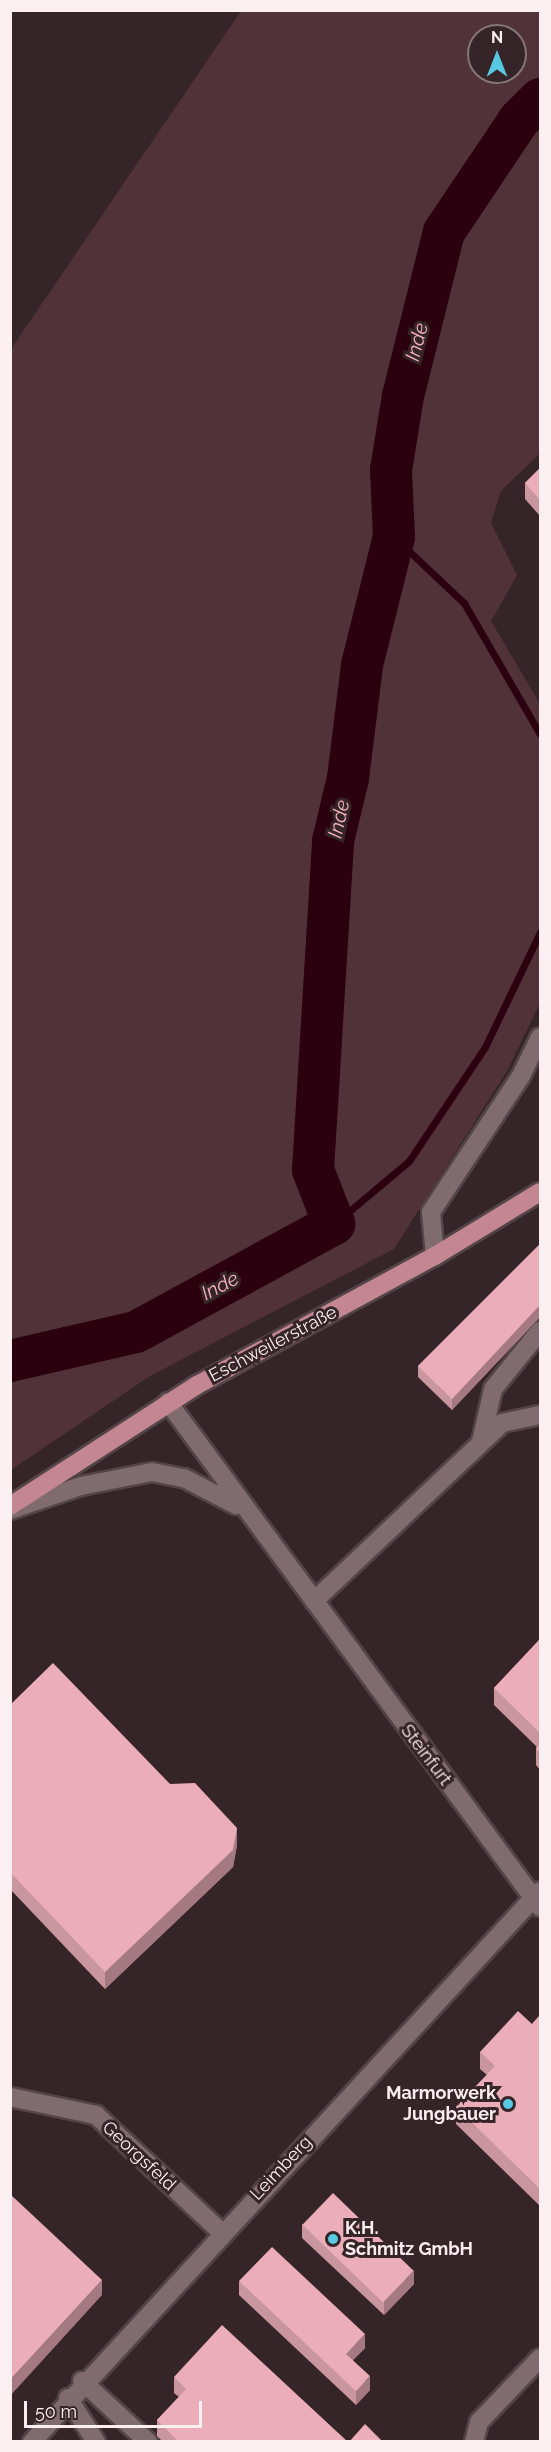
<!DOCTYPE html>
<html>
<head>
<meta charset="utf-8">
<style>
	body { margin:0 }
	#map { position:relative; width:551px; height:2452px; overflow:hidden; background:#362528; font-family:Raleway,sans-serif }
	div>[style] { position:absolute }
	.green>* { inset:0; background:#513239 }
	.stream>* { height:7px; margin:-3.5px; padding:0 3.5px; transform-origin:3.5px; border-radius:3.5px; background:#2c010f }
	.river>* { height:42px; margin:-21px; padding:0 21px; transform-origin:21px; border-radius:21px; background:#2c010f }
	.roads { filter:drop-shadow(2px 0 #534447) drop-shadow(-2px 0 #534447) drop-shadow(0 2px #534447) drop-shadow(0 -2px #534447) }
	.minor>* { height:18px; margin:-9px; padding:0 9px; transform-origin:9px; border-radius:9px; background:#806b6e }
	.major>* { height:18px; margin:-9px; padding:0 9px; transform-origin:9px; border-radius:9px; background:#c38692 }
	.wall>* { inset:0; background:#c9959f }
	.shaded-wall>* { inset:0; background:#a47982 }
	.building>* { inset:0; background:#eaadb9; transform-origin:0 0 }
	.dots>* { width:16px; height:16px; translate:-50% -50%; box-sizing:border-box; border:3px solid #362528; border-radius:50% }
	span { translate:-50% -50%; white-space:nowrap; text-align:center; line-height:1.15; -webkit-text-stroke:6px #362528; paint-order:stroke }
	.street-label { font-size:18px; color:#fceff1 }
	.poi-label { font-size:18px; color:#fceff1; font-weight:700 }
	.right { translate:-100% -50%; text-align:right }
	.left { translate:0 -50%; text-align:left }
	.water-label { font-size:20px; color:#f7b2bf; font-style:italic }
	.frame { position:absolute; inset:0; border:12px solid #fceff1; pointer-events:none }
	.north { position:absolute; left:467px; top:24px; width:60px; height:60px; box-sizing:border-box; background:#362528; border:2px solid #857678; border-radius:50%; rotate:0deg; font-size:16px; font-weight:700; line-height:24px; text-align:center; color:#fceff1 }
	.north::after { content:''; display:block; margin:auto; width:21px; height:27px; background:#58c9e3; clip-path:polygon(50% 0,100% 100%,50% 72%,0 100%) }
	.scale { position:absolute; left:24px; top:2401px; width:178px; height:27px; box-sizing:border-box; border:3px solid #fceff1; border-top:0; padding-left:8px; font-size:18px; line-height:21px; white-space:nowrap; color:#fceff1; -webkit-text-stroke:4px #362528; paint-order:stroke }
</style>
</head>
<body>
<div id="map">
	<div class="green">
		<div style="clip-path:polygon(evenodd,241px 11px,540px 11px,540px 453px,501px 491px,491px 523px,517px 575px,491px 621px,540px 704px,540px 1003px,507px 1071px,394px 1249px,150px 1376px,11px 1470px,11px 349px,241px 11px,479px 36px,515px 36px,515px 72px,479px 72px,479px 36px)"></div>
	</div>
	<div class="stream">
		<div style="left:394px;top:537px;width:96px;rotate:43.3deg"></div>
		<div style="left:464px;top:603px;width:151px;rotate:59.9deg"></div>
		<div style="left:334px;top:1224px;width:98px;rotate:-40deg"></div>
		<div style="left:409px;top:1161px;width:137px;rotate:-56.3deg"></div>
		<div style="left:485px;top:1047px;width:127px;rotate:-64.4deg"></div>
	</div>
	<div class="river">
		<div style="left:10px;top:1361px;width:129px;rotate:-13deg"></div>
		<div style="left:136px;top:1332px;width:226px;rotate:-28.6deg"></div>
		<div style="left:334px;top:1224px;width:58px;rotate:-111.3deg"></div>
		<div style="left:313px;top:1170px;width:330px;rotate:-86.5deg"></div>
		<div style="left:333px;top:841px;width:65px;rotate:-76.6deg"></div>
		<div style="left:348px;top:778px;width:114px;rotate:-82.9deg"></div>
		<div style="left:362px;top:665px;width:132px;rotate:-76deg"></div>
		<div style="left:394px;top:537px;width:67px;rotate:-92.6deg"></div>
		<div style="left:391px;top:470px;width:75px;rotate:-80.8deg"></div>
		<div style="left:403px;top:396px;width:169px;rotate:-76deg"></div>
		<div style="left:444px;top:232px;width:135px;rotate:-56.2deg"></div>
		<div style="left:519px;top:120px;width:30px;rotate:-45deg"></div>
	</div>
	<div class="roads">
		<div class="minor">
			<div style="left:435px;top:1256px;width:44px;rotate:-95.2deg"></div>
			<div style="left:431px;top:1212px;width:163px;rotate:-56.5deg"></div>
			<div style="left:521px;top:1076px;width:43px;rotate:-64deg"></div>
			<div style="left:168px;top:1402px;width:627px;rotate:53.62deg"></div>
			<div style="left:481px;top:1442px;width:54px;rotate:-77.2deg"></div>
			<div style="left:493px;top:1389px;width:75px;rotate:-51deg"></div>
			<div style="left:10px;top:1510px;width:75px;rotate:-18.7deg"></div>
			<div style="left:81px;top:1486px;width:72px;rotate:-11.2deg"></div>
			<div style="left:152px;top:1472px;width:33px;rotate:11deg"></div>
			<div style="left:184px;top:1478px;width:59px;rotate:27.4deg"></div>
			<div style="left:314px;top:1601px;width:259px;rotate:-43.4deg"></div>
			<div style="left:502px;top:1423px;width:39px;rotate:-12deg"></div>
			<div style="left:10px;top:2097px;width:88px;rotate:11.8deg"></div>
			<div style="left:96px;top:2115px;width:171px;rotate:43.1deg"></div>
			<div style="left:82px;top:2381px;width:90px;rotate:42.7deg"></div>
			<div style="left:68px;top:2398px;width:52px;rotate:57.5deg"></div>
			<div style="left:32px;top:2442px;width:749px;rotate:-47.33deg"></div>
			<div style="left:474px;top:2442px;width:21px;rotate:-76deg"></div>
			<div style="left:479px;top:2422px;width:88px;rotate:-46.4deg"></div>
		</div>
		<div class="major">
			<div style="left:10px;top:1506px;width:223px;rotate:-32.9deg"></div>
			<div style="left:197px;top:1385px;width:271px;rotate:-28.5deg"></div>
			<div style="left:435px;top:1256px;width:123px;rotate:-31.4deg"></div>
		</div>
	</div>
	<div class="wall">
		<div style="clip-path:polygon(540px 468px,540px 516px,525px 499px,525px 483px)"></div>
		<div style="clip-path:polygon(540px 1244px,540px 1319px,539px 1318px,452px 1410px,418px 1377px,418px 1366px)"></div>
		<div style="clip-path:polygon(540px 1639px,540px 1770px,536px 1765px,536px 1748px,537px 1747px,494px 1705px,494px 1688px)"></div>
		<div style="clip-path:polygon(10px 1705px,170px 1784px,237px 1845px,233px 1867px,105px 1989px,10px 1889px)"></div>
		<div style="clip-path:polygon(540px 2015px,540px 2206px,456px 2124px,456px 2107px,487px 2075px,480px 2069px,480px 2052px,532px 2024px)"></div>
		<div style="clip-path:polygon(302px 2224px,414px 2284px,384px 2315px,302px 2238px)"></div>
		<div style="clip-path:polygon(239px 2281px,365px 2348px,353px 2360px,370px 2390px,356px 2405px,239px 2295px)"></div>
		<div style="clip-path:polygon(174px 2377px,348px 2442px,163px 2442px,157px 2436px,157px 2420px,179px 2397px,174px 2393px)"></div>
	</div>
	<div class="shaded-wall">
		<div style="clip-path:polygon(539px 1306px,539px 1318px,452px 1410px,452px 1399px)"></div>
		<div style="clip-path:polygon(237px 1828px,237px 1845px,233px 1867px,105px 1989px,105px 1972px)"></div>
		<div style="clip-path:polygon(414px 2270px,414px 2284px,384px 2315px,384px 2301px)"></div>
		<div style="clip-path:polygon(102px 2280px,102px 2295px,10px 2396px,10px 2380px)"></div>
		<div style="clip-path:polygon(365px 2334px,365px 2348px,346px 2367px,346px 2354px)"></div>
		<div style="clip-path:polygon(370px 2376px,370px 2390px,356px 2405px,356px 2391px)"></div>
	</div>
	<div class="building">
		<div style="clip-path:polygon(540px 468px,540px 500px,525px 483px)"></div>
		<div style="clip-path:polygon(540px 1244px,540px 1308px,539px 1306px,452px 1399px,418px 1366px)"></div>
		<div style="clip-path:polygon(540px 1639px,540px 1733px,494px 1688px)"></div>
		<div style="clip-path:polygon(53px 1663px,170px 1784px,195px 1783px,237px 1828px,233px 1850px,105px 1972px,10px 1872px,10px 1705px)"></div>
		<div style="clip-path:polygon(540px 1743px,540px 1753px,536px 1748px)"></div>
		<div style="clip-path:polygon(518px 2011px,532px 2024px,540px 2015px,540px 2189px,456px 2107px,495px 2066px,480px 2052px)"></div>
		<div style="left:333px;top:2193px;width:112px;height:44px;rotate:44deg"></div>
		<div style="clip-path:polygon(10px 2194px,102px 2280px,10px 2380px)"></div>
		<div style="clip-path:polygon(272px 2247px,365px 2334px,346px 2354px,370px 2376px,356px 2391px,239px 2281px)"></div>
		<div style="clip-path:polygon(222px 2325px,348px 2442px,179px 2442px,157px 2420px,186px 2389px,174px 2377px)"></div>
		<div style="clip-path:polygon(365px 2424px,383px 2442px,349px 2442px)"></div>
	</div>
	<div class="dots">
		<div style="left:508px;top:2104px;background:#58c9e3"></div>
		<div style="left:333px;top:2239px;background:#58c9e3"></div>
	</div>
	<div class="street-label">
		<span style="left:273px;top:1344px;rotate:-28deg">Eschweilerstraße</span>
		<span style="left:426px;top:1755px;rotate:53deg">Steinfurt</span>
		<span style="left:139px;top:2156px;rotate:43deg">Georgsfeld</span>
		<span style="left:281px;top:2168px;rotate:-47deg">Leimberg</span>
	</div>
	<div class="poi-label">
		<span class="right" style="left:496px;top:2104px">Marmorwerk<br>Jungbauer</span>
		<span class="left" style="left:345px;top:2239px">K.H.<br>Schmitz GmbH</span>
	</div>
	<div class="water-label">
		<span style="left:417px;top:342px;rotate:-76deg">Inde</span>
		<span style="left:339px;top:819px;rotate:-78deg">Inde</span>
		<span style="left:220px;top:1286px;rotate:-28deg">Inde</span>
	</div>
	<div class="frame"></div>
	<div class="north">N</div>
	<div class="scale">50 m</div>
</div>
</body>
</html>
